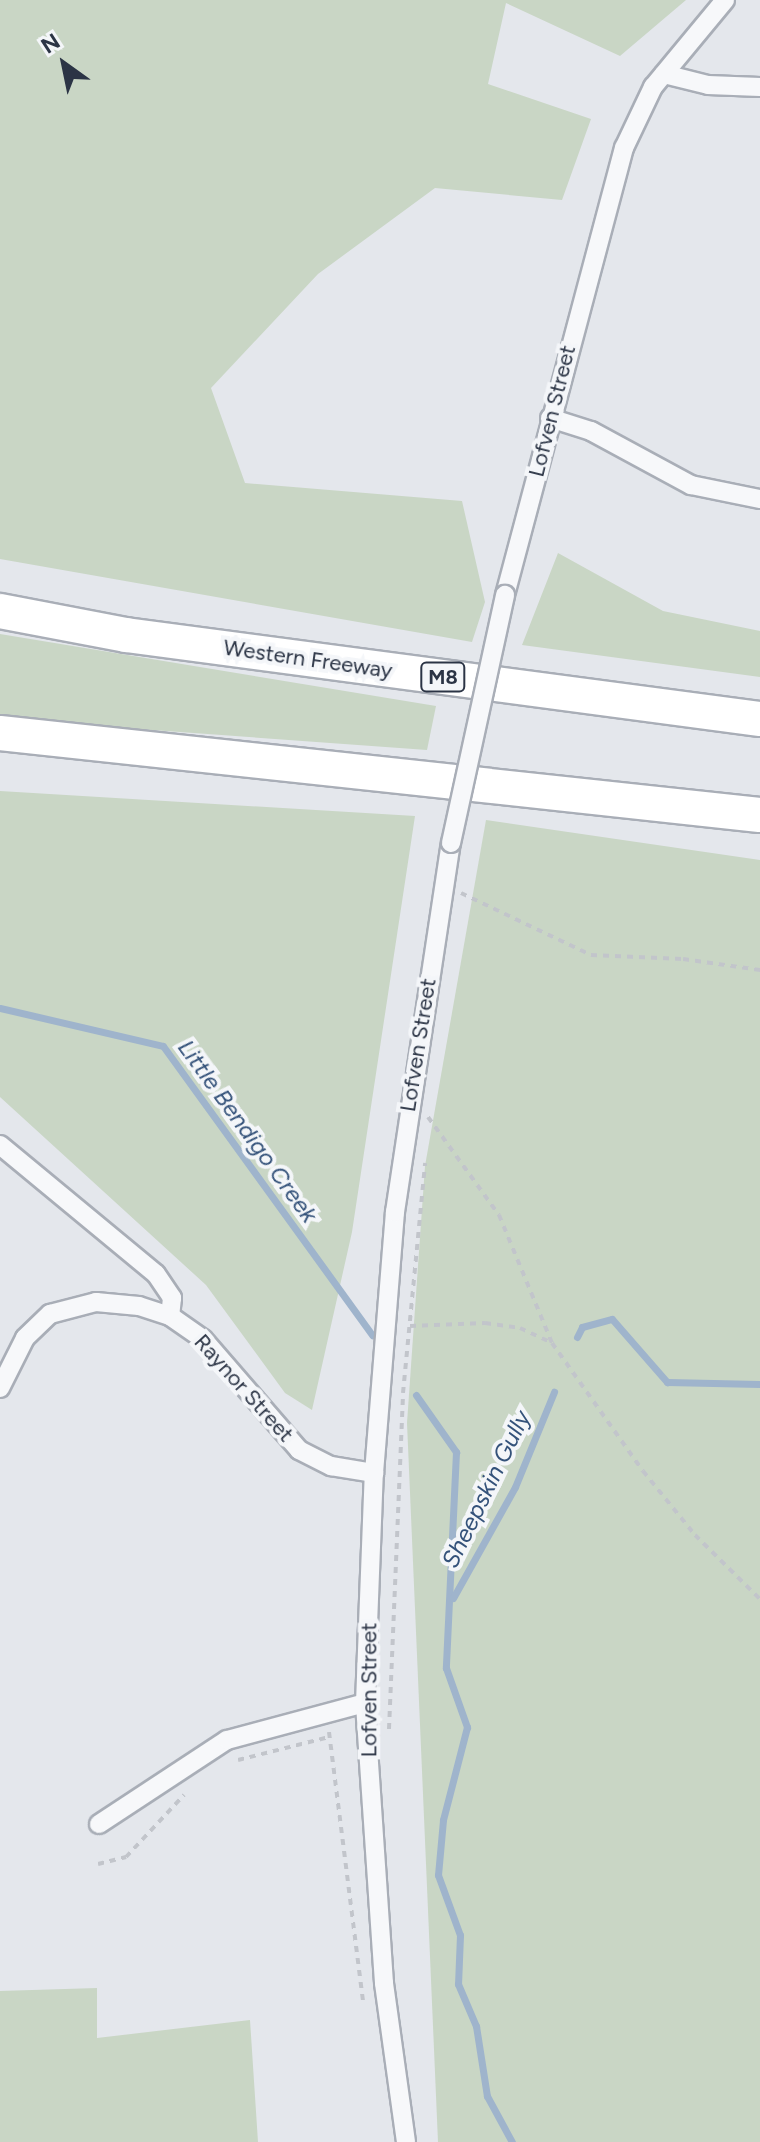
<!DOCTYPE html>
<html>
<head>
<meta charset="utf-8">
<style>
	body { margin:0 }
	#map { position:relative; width:760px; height:2142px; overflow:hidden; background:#e4e7ec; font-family:Figtree,sans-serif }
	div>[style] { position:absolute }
	.green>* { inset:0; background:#c9d6c5 }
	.stream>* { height:7px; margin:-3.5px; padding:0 3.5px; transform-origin:3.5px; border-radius:3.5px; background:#9fb4cc }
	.path>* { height:4px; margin-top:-2px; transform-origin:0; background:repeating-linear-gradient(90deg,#c2c5cb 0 6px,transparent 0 12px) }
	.roads { filter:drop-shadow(2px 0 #a9aeb7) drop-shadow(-2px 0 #a9aeb7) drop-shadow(0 2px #a9aeb7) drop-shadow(0 -2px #a9aeb7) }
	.minor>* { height:18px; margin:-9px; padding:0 9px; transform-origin:9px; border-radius:9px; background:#f7f8fa }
	.motorway>* { height:34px; margin:-17px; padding:0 17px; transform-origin:17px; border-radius:17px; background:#fff }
	.bridges { filter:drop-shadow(2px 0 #a9aeb7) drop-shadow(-2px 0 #a9aeb7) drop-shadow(0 2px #a9aeb7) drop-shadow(0 -2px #a9aeb7) }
	.minor-bridge>* { height:18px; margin:-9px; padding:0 9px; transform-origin:9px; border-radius:9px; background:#f7f8fa }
	span { translate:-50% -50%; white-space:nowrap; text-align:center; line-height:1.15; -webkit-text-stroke:8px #f4f6f9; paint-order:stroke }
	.shield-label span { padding:2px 6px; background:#f4f6f9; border:2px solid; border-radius:6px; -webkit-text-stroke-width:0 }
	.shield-label { font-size:20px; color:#2b3445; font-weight:700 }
	.street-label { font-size:22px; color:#2b3445 }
	.water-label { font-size:24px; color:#34527a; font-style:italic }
	.north { position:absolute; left:24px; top:24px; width:80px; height:80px; -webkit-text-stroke:6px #f4f6f9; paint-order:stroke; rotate:327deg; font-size:22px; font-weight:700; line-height:32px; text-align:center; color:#2b3445 }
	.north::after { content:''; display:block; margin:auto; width:28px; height:36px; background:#2b3445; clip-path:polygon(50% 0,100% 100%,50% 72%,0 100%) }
</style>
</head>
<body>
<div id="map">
	<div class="green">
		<div style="clip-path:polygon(0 0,686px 0,620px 56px,506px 3px,488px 84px,591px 119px,562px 200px,435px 188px,318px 274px,211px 388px,245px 483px,462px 501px,485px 602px,472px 642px,0 559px)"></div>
		<div style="clip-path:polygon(558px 553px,663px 611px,760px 631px,760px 677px,522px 645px)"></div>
		<div style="clip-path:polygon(0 634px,436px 706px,427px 750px,0 719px)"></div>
		<div style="clip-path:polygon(0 791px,415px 816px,352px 1232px,312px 1410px,285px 1393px,206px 1285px,0 1097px)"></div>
		<div style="clip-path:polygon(486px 820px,760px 860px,760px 2142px,438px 2142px,407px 1423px,425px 1166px)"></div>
		<div style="clip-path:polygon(97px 1988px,97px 2038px,250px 2020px,258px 2142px,0 2142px,0 1991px)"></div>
	</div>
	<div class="stream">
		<div style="left:0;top:1008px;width:167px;rotate:13.1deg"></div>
		<div style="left:163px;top:1046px;width:357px;rotate:54.1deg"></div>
		<div style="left:577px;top:1337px;width:11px;rotate:-63deg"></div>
		<div style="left:582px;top:1327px;width:31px;rotate:-15deg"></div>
		<div style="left:612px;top:1319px;width:84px;rotate:48.9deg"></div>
		<div style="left:667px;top:1382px;width:93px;rotate:1.2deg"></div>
		<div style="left:416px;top:1395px;width:70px;rotate:54.9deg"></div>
		<div style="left:456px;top:1452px;width:216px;rotate:92.7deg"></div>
		<div style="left:446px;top:1668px;width:63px;rotate:70.4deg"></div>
		<div style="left:467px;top:1727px;width:96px;rotate:104.5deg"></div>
		<div style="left:443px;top:1820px;width:55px;rotate:95.2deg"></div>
		<div style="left:438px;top:1875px;width:64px;rotate:69.9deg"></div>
		<div style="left:460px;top:1935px;width:49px;rotate:92.3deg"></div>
		<div style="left:458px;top:1984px;width:46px;rotate:66.8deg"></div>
		<div style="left:476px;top:2026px;width:71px;rotate:81.1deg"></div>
		<div style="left:487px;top:2096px;width:52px;rotate:61.5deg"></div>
		<div style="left:453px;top:1598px;width:127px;rotate:-60.8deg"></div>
		<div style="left:515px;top:1487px;width:103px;rotate:-67.7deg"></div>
	</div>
	<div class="path">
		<div style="left:461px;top:893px;width:144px;rotate:25.5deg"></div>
		<div style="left:591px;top:955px;width:92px;rotate:2.5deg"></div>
		<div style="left:683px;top:959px;width:78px;rotate:8.1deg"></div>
		<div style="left:428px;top:1117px;width:121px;rotate:54.1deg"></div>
		<div style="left:499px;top:1215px;width:139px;rotate:67.5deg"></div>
		<div style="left:552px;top:1343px;width:157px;rotate:54.6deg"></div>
		<div style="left:643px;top:1471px;width:82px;rotate:50.9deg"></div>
		<div style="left:695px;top:1535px;width:91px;rotate:44.6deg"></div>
		<div style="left:410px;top:1326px;width:75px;rotate:-2.3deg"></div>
		<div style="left:485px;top:1323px;width:35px;rotate:8deg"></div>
		<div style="left:520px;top:1328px;width:35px;rotate:25deg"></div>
		<div style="left:389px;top:1729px;width:336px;rotate:-87.6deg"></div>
		<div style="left:403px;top:1393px;width:231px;rotate:-84.5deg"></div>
		<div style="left:329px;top:1732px;width:273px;rotate:82.8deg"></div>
		<div style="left:238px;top:1760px;width:94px;rotate:-14.2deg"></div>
		<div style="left:98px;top:1864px;width:29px;rotate:-14deg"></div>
		<div style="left:126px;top:1857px;width:85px;rotate:-46.9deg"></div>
	</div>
	<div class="roads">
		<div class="minor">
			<div style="left:664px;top:74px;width:45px;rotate:14deg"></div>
			<div style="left:708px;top:85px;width:52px;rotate:2.2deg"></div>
			<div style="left:550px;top:418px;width:43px;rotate:17.6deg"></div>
			<div style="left:591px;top:431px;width:114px;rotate:28.4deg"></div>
			<div style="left:691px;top:485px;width:70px;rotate:11.5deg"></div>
			<div style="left:505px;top:595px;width:463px;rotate:-75.1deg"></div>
			<div style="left:624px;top:148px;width:68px;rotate:-64.6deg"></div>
			<div style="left:653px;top:87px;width:113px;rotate:-50.4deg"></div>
			<div style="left:0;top:1145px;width:202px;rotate:39.6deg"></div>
			<div style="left:156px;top:1274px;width:29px;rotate:56deg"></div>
			<div style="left:172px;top:1298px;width:18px;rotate:96deg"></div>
			<div style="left:0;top:1388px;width:56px;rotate:-63.4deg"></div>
			<div style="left:25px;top:1338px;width:35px;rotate:-44deg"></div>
			<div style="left:50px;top:1314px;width:48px;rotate:-14.6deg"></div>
			<div style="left:96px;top:1302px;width:43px;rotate:5.3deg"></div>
			<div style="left:139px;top:1306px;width:33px;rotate:18deg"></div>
			<div style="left:170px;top:1316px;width:40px;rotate:34.9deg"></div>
			<div style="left:203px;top:1339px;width:147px;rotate:49.1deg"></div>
			<div style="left:299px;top:1450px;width:36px;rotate:27deg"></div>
			<div style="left:331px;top:1466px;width:44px;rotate:9.2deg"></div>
			<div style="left:99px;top:1824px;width:153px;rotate:-33.3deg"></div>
			<div style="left:227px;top:1740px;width:143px;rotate:-15deg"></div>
			<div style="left:406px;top:2142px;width:161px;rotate:-97.9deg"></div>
			<div style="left:384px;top:1983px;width:281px;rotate:-93.9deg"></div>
			<div style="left:365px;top:1703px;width:230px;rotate:-87.8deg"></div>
			<div style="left:374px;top:1473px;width:262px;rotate:-85.4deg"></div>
			<div style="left:395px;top:1212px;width:373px;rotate:-81.4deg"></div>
		</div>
		<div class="motorway">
			<div style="left:0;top:611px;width:128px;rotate:10.8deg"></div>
			<div style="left:126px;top:635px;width:640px;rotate:7.55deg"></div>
			<div style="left:0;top:733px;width:764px;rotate:6.16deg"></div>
		</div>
	</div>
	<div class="bridges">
		<div class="minor-bridge">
			<div style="left:451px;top:843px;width:254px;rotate:-77.7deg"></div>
		</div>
	</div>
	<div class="shield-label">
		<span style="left:443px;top:677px">M8</span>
	</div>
	<div class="street-label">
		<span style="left:552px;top:411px;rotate:-76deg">Lofven Street</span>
		<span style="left:308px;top:659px;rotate:8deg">Western Freeway</span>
		<span style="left:418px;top:1045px;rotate:-81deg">Lofven Street</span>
		<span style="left:244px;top:1388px;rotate:48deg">Raynor Street</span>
		<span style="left:369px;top:1690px;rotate:-90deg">Lofven Street</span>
	</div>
	<div class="water-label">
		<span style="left:248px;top:1131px;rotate:54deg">Little Bendigo Creek</span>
		<span style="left:486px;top:1489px;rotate:-64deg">Sheepskin Gully</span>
	</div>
	<div class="north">N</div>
</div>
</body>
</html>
